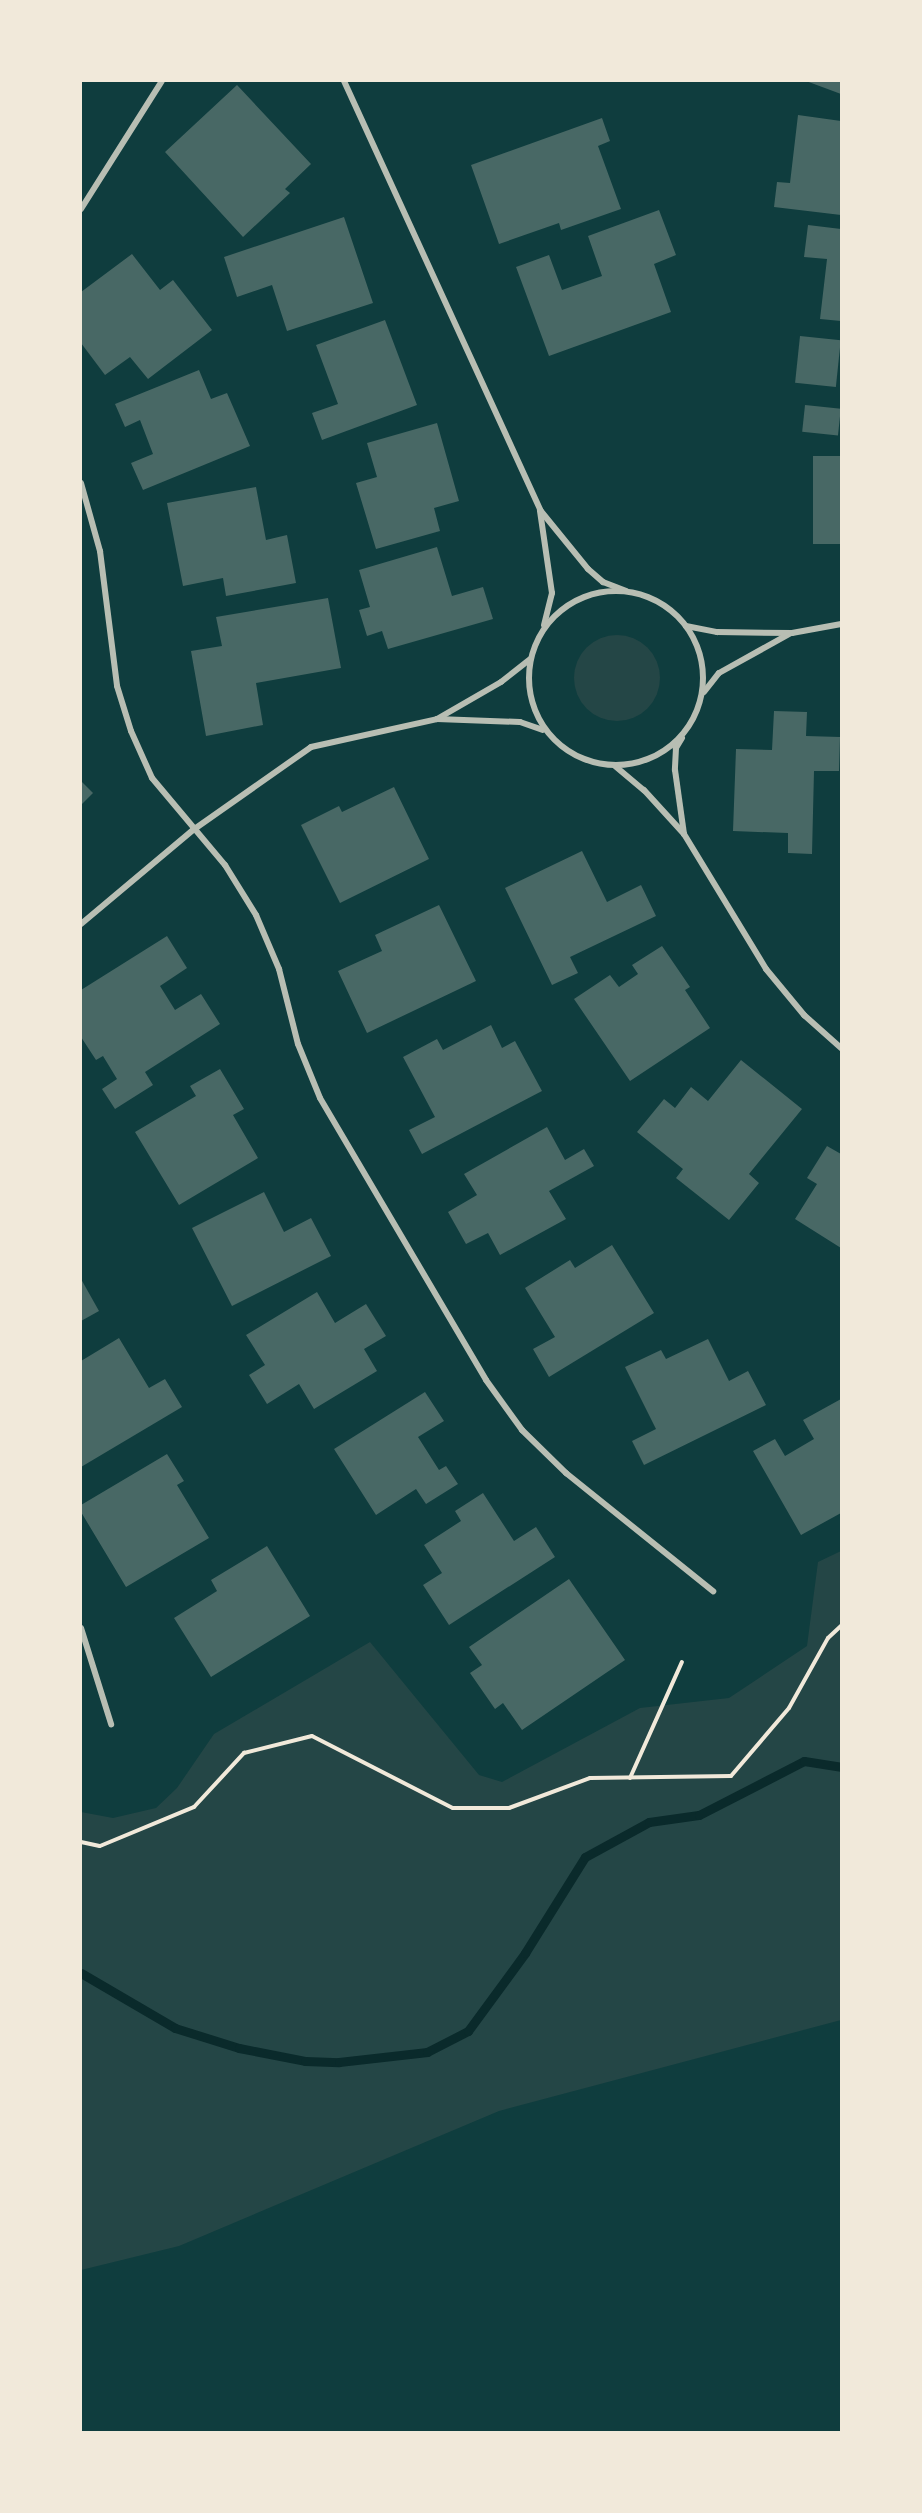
<!DOCTYPE html>
<html>
<head>
<meta charset="utf-8">
<style>
	body { margin:0 }
	#map { position:relative; width:922px; height:2513px; overflow:hidden; background:#0f3d3e; font-family:Inter,sans-serif }
	div>[style] { position:absolute }
	.green>* { inset:0; background:#244646 }
	.round { border-radius:50% }
	.stream>* { height:9px; margin:-4.5px; padding:0 4.5px; transform-origin:4.5px; border-radius:4.5px; background:#0a2a2b }
	.building>* { inset:0; background:#486865; transform-origin:0 0 }
	.path>* { height:4px; margin:-2px; padding:0 2px; transform-origin:2px; border-radius:2px; background:#f1e9da }
	.minor>* { height:6px; margin:-3px; padding:0 3px; transform-origin:3px; border-radius:3px; background:#b8beb3 }
	.minor>.ring { margin:-3px; padding:0; box-sizing:content-box; background:none; border:6px solid #b8beb3; border-radius:50% }
	span { translate:-50% -50%; white-space:nowrap; text-align:center; line-height:1.15; -webkit-text-stroke:4.5px #f1e9da; paint-order:stroke }
	.frame { position:absolute; inset:0; border:82px solid #f1e9da; pointer-events:none }
</style>
</head>
<body>
<div id="map">
	<div class="green">
		<div class="round" style="left:574px;top:635px;width:86px;height:86px"></div>
		<div style="clip-path:polygon(841px 1551px,841px 2020px,499px 2111px,179px 2246px,81px 2270px,81px 1812px,113px 1818px,156px 1808px,177px 1788px,214px 1734px,370px 1642px,479px 1775px,502px 1782px,640px 1708px,729px 1698px,807px 1646px,818px 1562px)"></div>
	</div>
	<div class="stream">
		<div style="left:81px;top:1973px;width:109px;rotate:30.3deg"></div>
		<div style="left:175px;top:2028px;width:67px;rotate:17.4deg"></div>
		<div style="left:239px;top:2048px;width:67px;rotate:11.1deg"></div>
		<div style="left:305px;top:2061px;width:34px;rotate:2deg"></div>
		<div style="left:339px;top:2062px;width:89px;rotate:-6.5deg"></div>
		<div style="left:427px;top:2052px;width:46px;rotate:-27.1deg"></div>
		<div style="left:468px;top:2031px;width:97px;rotate:-53.8deg"></div>
		<div style="left:525px;top:1953px;width:113px;rotate:-58deg"></div>
		<div style="left:585px;top:1857px;width:73px;rotate:-28.7deg"></div>
		<div style="left:649px;top:1822px;width:50px;rotate:-8deg"></div>
		<div style="left:699px;top:1815px;width:118px;rotate:-27.2deg"></div>
		<div style="left:804px;top:1761px;width:37px;rotate:9deg"></div>
	</div>
	<div class="building">
		<div style="clip-path:polygon(806px 81px,841px 81px,841px 94px)"></div>
		<div style="clip-path:polygon(237px 85px,311px 164px,285px 189px,290px 193px,243px 237px,165px 152px)"></div>
		<div style="clip-path:polygon(798px 115px,841px 121px,841px 215px,774px 207px,777px 182px,790px 183px)"></div>
		<div style="clip-path:polygon(602px 118px,610px 141px,598px 146px,621px 209px,561px 230px,559px 223px,499px 244px,471px 165px)"></div>
		<div style="clip-path:polygon(659px 210px,676px 255px,654px 264px,671px 312px,549px 356px,516px 267px,549px 255px,562px 290px,602px 276px,588px 236px)"></div>
		<div style="clip-path:polygon(344px 217px,373px 303px,287px 331px,272px 285px,237px 297px,224px 257px)"></div>
		<div style="clip-path:polygon(808px 225px,841px 229px,841px 321px,820px 319px,827px 259px,804px 257px)"></div>
		<div style="clip-path:polygon(132px 254px,160px 290px,173px 280px,212px 330px,148px 379px,130px 357px,105px 375px,81px 343px,81px 292px)"></div>
		<div style="clip-path:polygon(385px 320px,417px 405px,322px 440px,312px 413px,338px 404px,316px 345px)"></div>
		<div style="left:800px;top:336px;width:41px;height:47px;rotate:6deg"></div>
		<div style="clip-path:polygon(199px 370px,211px 399px,227px 393px,250px 446px,143px 490px,131px 463px,153px 454px,140px 420px,125px 427px,115px 404px)"></div>
		<div style="left:805px;top:405px;width:36px;height:27px;rotate:6deg"></div>
		<div style="clip-path:polygon(437px 423px,459px 501px,434px 508px,440px 531px,376px 549px,356px 483px,377px 477px,367px 443px)"></div>
		<div style="left:841px;top:456px;width:88px;height:28px;rotate:90deg"></div>
		<div style="clip-path:polygon(256px 487px,266px 540px,287px 535px,296px 583px,226px 596px,223px 578px,183px 586px,167px 503px)"></div>
		<div style="clip-path:polygon(437px 547px,452px 596px,483px 587px,493px 619px,388px 649px,382px 631px,367px 636px,359px 610px,370px 607px,359px 570px)"></div>
		<div style="clip-path:polygon(328px 598px,341px 668px,256px 683px,263px 725px,206px 736px,191px 651px,222px 646px,216px 617px)"></div>
		<div style="clip-path:polygon(774px 711px,807px 712px,806px 736px,840px 737px,839px 771px,814px 771px,812px 854px,788px 853px,788px 833px,733px 831px,736px 749px,772px 750px)"></div>
		<div style="clip-path:polygon(81px 781px,93px 793px,81px 805px)"></div>
		<div style="clip-path:polygon(394px 787px,429px 859px,340px 903px,301px 825px,339px 806px,342px 812px)"></div>
		<div style="clip-path:polygon(582px 851px,607px 902px,641px 885px,656px 916px,570px 957px,578px 973px,552px 985px,505px 888px)"></div>
		<div style="clip-path:polygon(439px 905px,476px 981px,367px 1033px,338px 971px,382px 951px,375px 935px)"></div>
		<div style="clip-path:polygon(167px 936px,187px 968px,160px 986px,175px 1010px,201px 994px,220px 1024px,145px 1072px,153px 1085px,115px 1109px,102px 1089px,117px 1079px,103px 1056px,96px 1060px,81px 1037px,81px 990px)"></div>
		<div style="clip-path:polygon(662px 946px,690px 987px,685px 990px,710px 1028px,630px 1081px,574px 999px,610px 975px,619px 987px,638px 974px,632px 965px)"></div>
		<div style="clip-path:polygon(491px 1025px,502px 1048px,515px 1041px,542px 1091px,422px 1154px,409px 1130px,435px 1117px,403px 1057px,437px 1039px,443px 1050px)"></div>
		<div style="clip-path:polygon(741px 1060px,802px 1109px,749px 1174px,759px 1183px,729px 1220px,676px 1178px,683px 1169px,637px 1132px,664px 1099px,675px 1108px,691px 1087px,708px 1101px)"></div>
		<div style="clip-path:polygon(220px 1069px,244px 1109px,233px 1115px,258px 1158px,179px 1205px,135px 1132px,196px 1096px,190px 1086px)"></div>
		<div style="clip-path:polygon(547px 1127px,565px 1160px,584px 1149px,594px 1166px,549px 1191px,566px 1219px,500px 1255px,488px 1233px,466px 1244px,448px 1212px,477px 1195px,464px 1174px)"></div>
		<div style="clip-path:polygon(827px 1146px,841px 1154px,841px 1248px,795px 1219px,817px 1184px,807px 1178px)"></div>
		<div style="clip-path:polygon(264px 1192px,284px 1232px,311px 1218px,331px 1256px,232px 1306px,192px 1228px)"></div>
		<div style="clip-path:polygon(612px 1245px,654px 1313px,549px 1377px,533px 1349px,555px 1337px,525px 1288px,570px 1260px,575px 1268px)"></div>
		<div style="clip-path:polygon(81px 1279px,99px 1311px,81px 1321px)"></div>
		<div style="clip-path:polygon(317px 1292px,335px 1323px,366px 1304px,386px 1336px,364px 1349px,377px 1371px,314px 1409px,299px 1384px,267px 1404px,249px 1375px,265px 1365px,246px 1335px)"></div>
		<div style="clip-path:polygon(119px 1338px,149px 1388px,165px 1379px,182px 1407px,81px 1467px,81px 1361px)"></div>
		<div style="clip-path:polygon(708px 1339px,729px 1381px,748px 1371px,766px 1405px,644px 1465px,632px 1441px,656px 1429px,625px 1367px,661px 1350px,666px 1359px)"></div>
		<div style="clip-path:polygon(425px 1392px,444px 1421px,418px 1437px,439px 1470px,446px 1466px,458px 1484px,426px 1504px,416px 1489px,376px 1515px,334px 1449px)"></div>
		<div style="clip-path:polygon(841px 1399px,841px 1513px,801px 1535px,753px 1451px,775px 1439px,785px 1456px,814px 1439px,803px 1420px)"></div>
		<div style="clip-path:polygon(167px 1454px,184px 1481px,177px 1485px,209px 1538px,126px 1587px,81px 1512px,81px 1505px)"></div>
		<div style="clip-path:polygon(483px 1493px,514px 1541px,536px 1527px,555px 1557px,449px 1625px,423px 1585px,442px 1573px,424px 1545px,461px 1521px,455px 1511px)"></div>
		<div style="clip-path:polygon(267px 1546px,310px 1616px,211px 1677px,174px 1618px,217px 1591px,211px 1580px)"></div>
		<div style="clip-path:polygon(569px 1579px,625px 1660px,522px 1730px,503px 1703px,495px 1709px,470px 1673px,482px 1665px,469px 1647px)"></div>
	</div>
	<div class="path">
		<div style="left:630px;top:1778px;width:127px;rotate:-65.9deg"></div>
		<div style="left:81px;top:1842px;width:19px;rotate:12deg"></div>
		<div style="left:100px;top:1846px;width:102px;rotate:-22.5deg"></div>
		<div style="left:194px;top:1807px;width:74px;rotate:-47.2deg"></div>
		<div style="left:244px;top:1753px;width:70px;rotate:-14deg"></div>
		<div style="left:312px;top:1736px;width:158px;rotate:27.1deg"></div>
		<div style="left:453px;top:1808px;width:56px"></div>
		<div style="left:509px;top:1808px;width:86px;rotate:-20.3deg"></div>
		<div style="left:590px;top:1778px;width:141px;rotate:-0.8deg"></div>
		<div style="left:731px;top:1776px;width:89px;rotate:-49.5deg"></div>
		<div style="left:789px;top:1708px;width:80px;rotate:-60.9deg"></div>
		<div style="left:828px;top:1638px;width:18px;rotate:-43deg"></div>
	</div>
	<div class="minor">
		<div style="left:344px;top:81px;width:472px;rotate:65.4deg"></div>
		<div style="left:540px;top:510px;width:76px;rotate:50.9deg"></div>
		<div style="left:588px;top:569px;width:20px;rotate:41deg"></div>
		<div style="left:603px;top:582px;width:25px;rotate:21deg"></div>
		<div style="left:81px;top:209px;width:151px;rotate:-57.7deg"></div>
		<div style="left:81px;top:483px;width:71px;rotate:74.4deg"></div>
		<div style="left:100px;top:551px;width:136px;rotate:82.8deg"></div>
		<div style="left:117px;top:686px;width:47px;rotate:72.7deg"></div>
		<div style="left:131px;top:731px;width:51px;rotate:65.9deg"></div>
		<div style="left:152px;top:778px;width:114px;rotate:50deg"></div>
		<div style="left:225px;top:865px;width:59px;rotate:58.2deg"></div>
		<div style="left:256px;top:915px;width:59px;rotate:66.9deg"></div>
		<div style="left:279px;top:969px;width:77px;rotate:75.8deg"></div>
		<div style="left:298px;top:1044px;width:58px;rotate:67.8deg"></div>
		<div style="left:320px;top:1098px;width:327px;rotate:59.5deg"></div>
		<div style="left:486px;top:1380px;width:62px;rotate:54.2deg"></div>
		<div style="left:522px;top:1430px;width:62px;rotate:44.3deg"></div>
		<div style="left:566px;top:1473px;width:189px;rotate:38.8deg"></div>
		<div style="left:540px;top:511px;width:83px;rotate:81.7deg"></div>
		<div style="left:552px;top:593px;width:33px;rotate:104deg"></div>
		<div class="ring" style="left:529px;top:591px;width:168px;height:168px"></div>
		<div style="left:686px;top:626px;width:32px;rotate:11deg"></div>
		<div style="left:717px;top:632px;width:75px;rotate:0.8deg"></div>
		<div style="left:792px;top:633px;width:50px;rotate:-10.4deg"></div>
		<div style="left:704px;top:692px;width:24px;rotate:-52deg"></div>
		<div style="left:719px;top:673px;width:82px;rotate:-29.1deg"></div>
		<div style="left:437px;top:719px;width:74px;rotate:-30deg"></div>
		<div style="left:501px;top:682px;width:37px;rotate:-38deg"></div>
		<div style="left:682px;top:738px;width:12px;rotate:121deg"></div>
		<div style="left:676px;top:748px;width:22px;rotate:93deg"></div>
		<div style="left:675px;top:770px;width:65px;rotate:82deg"></div>
		<div style="left:615px;top:766px;width:38px;rotate:40deg"></div>
		<div style="left:644px;top:790px;width:59px;rotate:47.7deg"></div>
		<div style="left:684px;top:834px;width:158px;rotate:58.7deg"></div>
		<div style="left:766px;top:969px;width:60px;rotate:50.4deg"></div>
		<div style="left:804px;top:1015px;width:50px;rotate:41.7deg"></div>
		<div style="left:81px;top:924px;width:146px;rotate:-40deg"></div>
		<div style="left:193px;top:830px;width:144px;rotate:-35.1deg"></div>
		<div style="left:311px;top:747px;width:129px;rotate:-12.5deg"></div>
		<div style="left:437px;top:719px;width:83px;rotate:2.1deg"></div>
		<div style="left:520px;top:722px;width:24px;rotate:19deg"></div>
		<div style="left:81px;top:1628px;width:101px;rotate:72.6deg"></div>
	</div>
	<div class="frame"></div>
</div>
</body>
</html>
